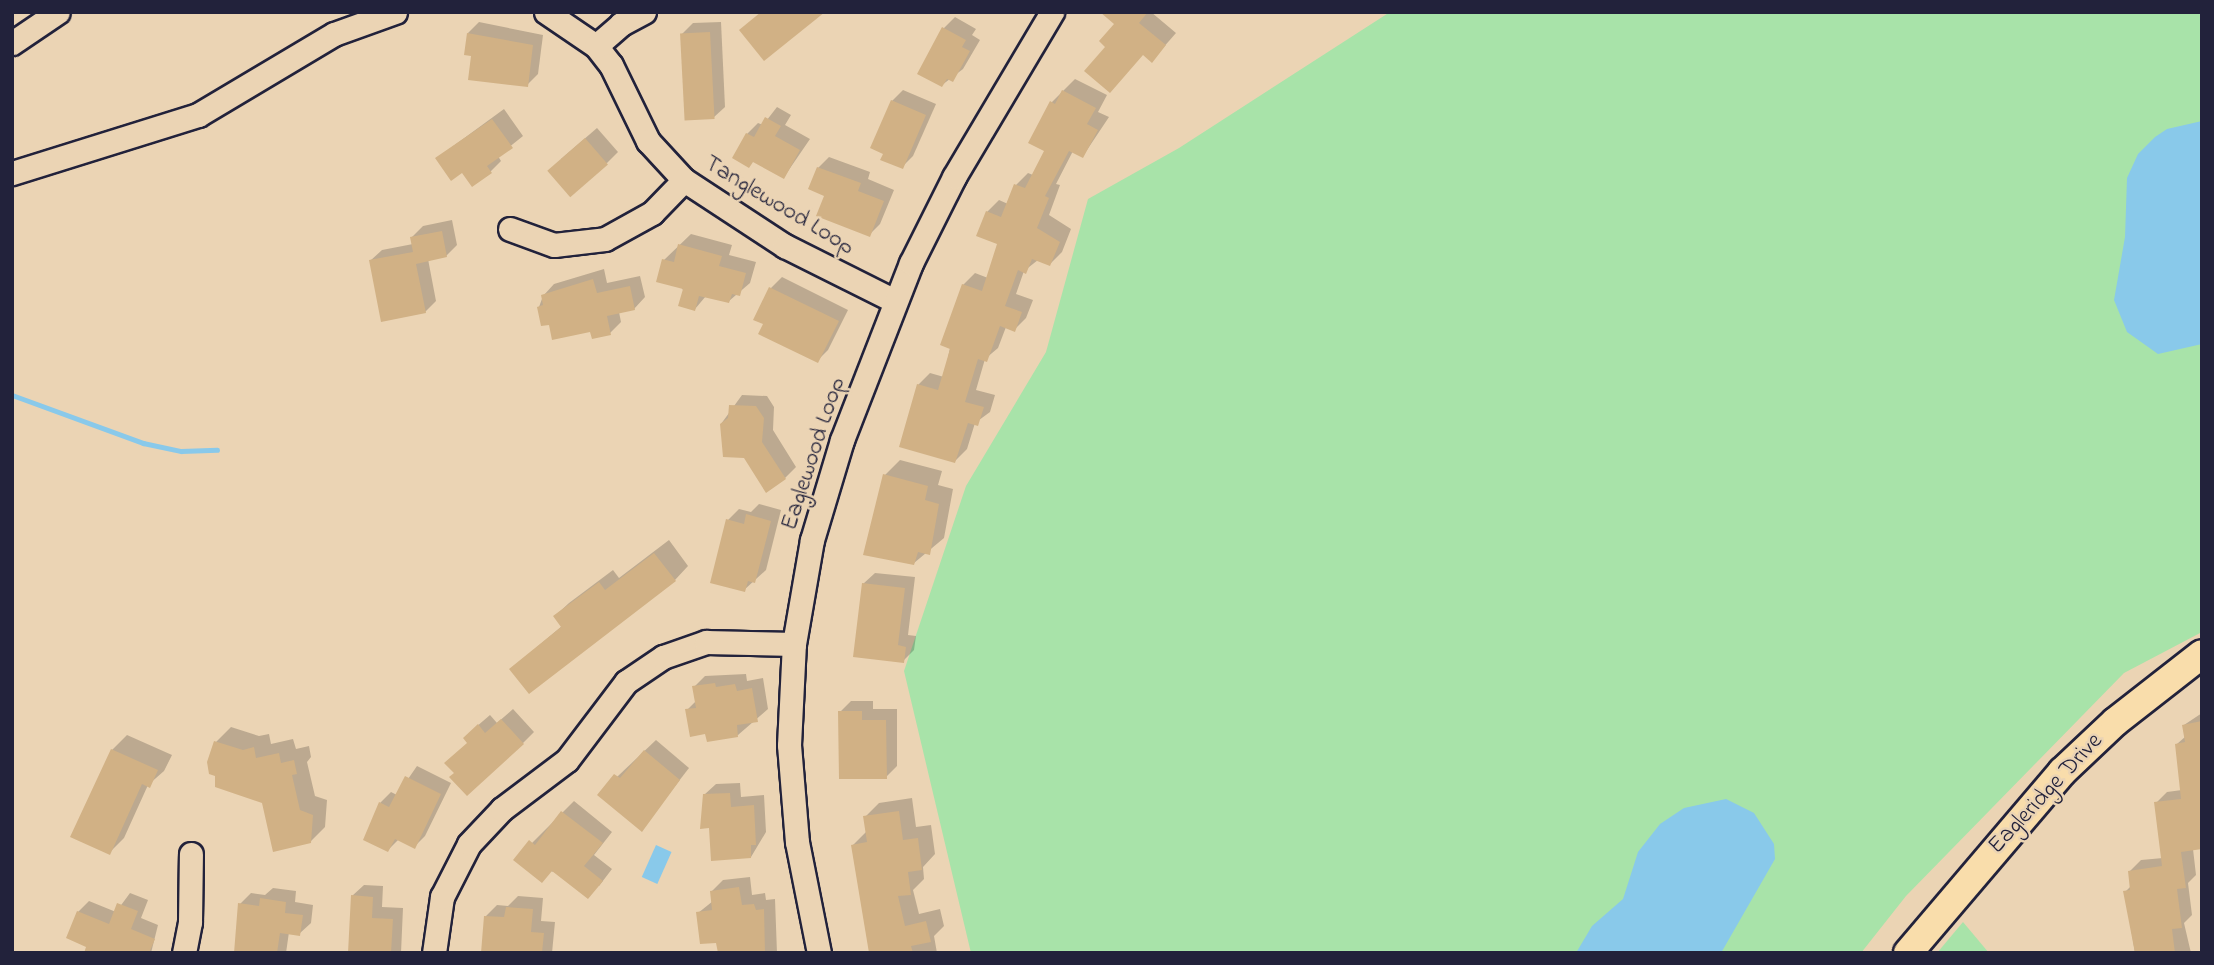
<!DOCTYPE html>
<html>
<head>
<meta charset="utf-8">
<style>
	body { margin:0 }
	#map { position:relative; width:2214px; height:965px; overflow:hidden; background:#ebd4b4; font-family:"Indie Flower",sans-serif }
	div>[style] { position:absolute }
	.green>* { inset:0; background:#a8e3a9 }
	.water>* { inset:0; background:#89c9ea; transform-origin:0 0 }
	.shadow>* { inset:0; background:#0003 }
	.stream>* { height:5px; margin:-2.5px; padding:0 2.5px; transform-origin:2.5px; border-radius:2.5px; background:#89c9ea }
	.building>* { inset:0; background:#d1b185; transform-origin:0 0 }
	.roads { filter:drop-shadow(2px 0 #22223b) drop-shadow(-2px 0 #22223b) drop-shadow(0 2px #22223b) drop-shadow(0 -2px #22223b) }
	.minor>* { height:23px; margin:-11.5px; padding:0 11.5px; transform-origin:11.5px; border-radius:11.5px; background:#ebd4b4 }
	.major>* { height:28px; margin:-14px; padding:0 14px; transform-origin:14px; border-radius:14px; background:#f9ddab }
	span { translate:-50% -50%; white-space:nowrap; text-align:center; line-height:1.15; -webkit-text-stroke:5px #ebd4b4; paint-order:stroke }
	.street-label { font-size:24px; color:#22223b }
	.frame { position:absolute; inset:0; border:14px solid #22223b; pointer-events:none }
</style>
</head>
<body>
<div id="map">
	<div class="green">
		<div style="clip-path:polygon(1390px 12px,2202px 12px,2202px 632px,2124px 673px,1906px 896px,1861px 953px,971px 953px,904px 671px,966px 486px,1046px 352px,1088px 199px,1179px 148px)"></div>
		<div style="clip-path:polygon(1963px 922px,1989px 953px,1937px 953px)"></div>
	</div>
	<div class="water">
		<div style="clip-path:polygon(2202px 121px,2202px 344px,2158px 354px,2127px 332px,2114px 300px,2125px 237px,2127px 178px,2138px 154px,2155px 137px,2167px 129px)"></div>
		<div style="clip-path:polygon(1726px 799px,1754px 813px,1774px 844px,1775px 859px,1721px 953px,1576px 953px,1592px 926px,1623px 899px,1638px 852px,1660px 824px,1684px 808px)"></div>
		<div style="left:656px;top:845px;width:17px;height:35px;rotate:24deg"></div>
	</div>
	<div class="shadow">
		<div style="clip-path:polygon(1114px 12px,1151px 12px,1176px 33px,1162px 49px,1143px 54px,1108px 47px,1116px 24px)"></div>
		<div style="clip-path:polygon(955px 17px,976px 29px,972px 35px,980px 40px,963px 69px,942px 85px,944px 28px)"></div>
		<div style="clip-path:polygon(479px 22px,543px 35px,538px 74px,527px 85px,473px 54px,468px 33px)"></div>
		<div style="clip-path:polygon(721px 22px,725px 107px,713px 118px,682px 34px,693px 23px)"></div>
		<div style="clip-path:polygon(1075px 79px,1107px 95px,1098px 112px,1109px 117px,1083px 156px,1073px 151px,1056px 184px,1060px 185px,1049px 215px,1071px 229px,1062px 252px,1050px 264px,1038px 260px,1024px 271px,1016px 294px,1033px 300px,1026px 318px,1014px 330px,1006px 327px,998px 348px,985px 359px,976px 390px,995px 395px,990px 412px,975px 423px,967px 449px,955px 461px,918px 385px,930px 373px,944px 377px,963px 285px,975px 273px,988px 278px,999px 243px,987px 212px,999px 200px,1008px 204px,1016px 185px,1028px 173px,1033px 175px,1046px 151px,1052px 102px)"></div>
		<div style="clip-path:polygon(903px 90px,936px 104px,913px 156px,902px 167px,892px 101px)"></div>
		<div style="clip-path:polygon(777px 107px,791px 115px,785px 125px,810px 139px,784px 177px,747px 134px,758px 123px,763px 125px)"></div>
		<div style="clip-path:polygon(504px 109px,523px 136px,498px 156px,501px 161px,490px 172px,463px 171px,437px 158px)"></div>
		<div style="clip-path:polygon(597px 128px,618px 152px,607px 163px,561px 159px)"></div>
		<div style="clip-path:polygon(829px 157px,870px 172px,868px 179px,894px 190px,880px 224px,869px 235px,827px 195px,818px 168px)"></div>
		<div style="clip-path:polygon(452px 220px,457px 245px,446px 256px,428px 259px,436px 301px,425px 312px,370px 261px,382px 250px,413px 244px,412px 237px,423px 226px)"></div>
		<div style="clip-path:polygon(691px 234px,732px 245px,729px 255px,756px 262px,750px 283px,729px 301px,706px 296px,695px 309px,664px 260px)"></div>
		<div style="clip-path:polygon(604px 269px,607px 283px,640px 276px,645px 297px,634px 309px,619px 312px,621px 322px,610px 333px,550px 323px,539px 307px,543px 296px,554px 284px)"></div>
		<div style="clip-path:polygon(782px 277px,848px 310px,828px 350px,817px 361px,765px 324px,771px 288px)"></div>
		<div style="clip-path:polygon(742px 395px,767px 396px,774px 407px,773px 430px,796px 467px,785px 478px,745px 456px,725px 455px,721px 424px)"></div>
		<div style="clip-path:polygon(900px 460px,942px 471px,938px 485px,953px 489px,944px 538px,914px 563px,885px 475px)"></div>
		<div style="clip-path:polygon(759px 504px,781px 510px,766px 570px,744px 590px,728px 520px,739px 509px,751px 512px)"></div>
		<div style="clip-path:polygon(669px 540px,688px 566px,675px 580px,511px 669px,562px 626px,555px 616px,569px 603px,613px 570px,619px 578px)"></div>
		<div style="clip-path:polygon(875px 573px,915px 577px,908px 635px,916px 636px,914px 650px,903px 661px,863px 584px)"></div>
		<div style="clip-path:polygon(746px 674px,747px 681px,763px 678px,768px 709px,738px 735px,707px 732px,687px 710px,696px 701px,694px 687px,705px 676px)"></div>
		<div style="clip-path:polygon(851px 701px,873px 701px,873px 709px,897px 709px,897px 766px,886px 777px,840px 712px)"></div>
		<div style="clip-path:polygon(513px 709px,534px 732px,523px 743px,456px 773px,476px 727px,490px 715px,497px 723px)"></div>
		<div style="clip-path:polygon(2202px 713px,2202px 847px,2193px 849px,2196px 875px,2188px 883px,2192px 915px,2184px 923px,2191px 953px,2135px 953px,2125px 892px,2132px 885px,2130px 871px,2141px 860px,2163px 858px,2156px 803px,2167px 792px,2182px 790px,2177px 744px,2186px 736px,2184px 725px)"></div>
		<div style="clip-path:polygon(231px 727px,259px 736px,269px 734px,271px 744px,293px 739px,296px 749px,309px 746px,311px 757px,307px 762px,315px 796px,327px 800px,325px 827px,310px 842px,216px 742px)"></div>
		<div style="clip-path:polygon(127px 735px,172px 755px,164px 771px,148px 785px,124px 838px,109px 853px,112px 750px)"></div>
		<div style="clip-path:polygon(656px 740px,689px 768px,641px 830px,599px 794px)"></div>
		<div style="clip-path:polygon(417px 766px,451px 783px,425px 836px,414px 847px,399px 839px,388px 850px,380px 803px,391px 792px,397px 795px)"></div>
		<div style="clip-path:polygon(740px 783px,741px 797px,764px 795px,766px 832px,751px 857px,710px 826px,704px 795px,716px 784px)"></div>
		<div style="clip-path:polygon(912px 798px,916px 827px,931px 825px,935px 854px,923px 867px,924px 879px,913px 890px,919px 914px,940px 909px,944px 926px,934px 936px,937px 953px,871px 953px,853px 845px,867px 831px,865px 817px,879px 803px)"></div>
		<div style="clip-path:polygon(574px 801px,612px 832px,594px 855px,612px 869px,599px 886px,515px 860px)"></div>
		<div style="clip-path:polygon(750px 877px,752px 895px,765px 893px,766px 900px,775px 899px,777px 953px,719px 953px,718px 941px,698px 913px,713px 901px,712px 891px,723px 880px)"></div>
		<div style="clip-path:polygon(364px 885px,383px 886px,382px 907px,403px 908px,401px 953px,350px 953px,352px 896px)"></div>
		<div style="clip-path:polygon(273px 888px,296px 891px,295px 902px,313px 905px,311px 923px,299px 934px,289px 932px,286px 953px,236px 953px,240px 904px,251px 893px,265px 895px)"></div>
		<div style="clip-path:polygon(130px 893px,148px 900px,141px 918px,158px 925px,151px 953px,86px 953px,89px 946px,78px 912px,89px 901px,116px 912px)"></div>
		<div style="clip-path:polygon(518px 896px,543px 898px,541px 921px,555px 922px,552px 953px,483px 953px,486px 916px,497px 905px,508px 906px)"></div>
	</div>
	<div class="stream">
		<div style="left:12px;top:395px;width:140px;rotate:20.1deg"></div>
		<div style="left:143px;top:443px;width:39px;rotate:12deg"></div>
		<div style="left:181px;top:451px;width:36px;rotate:-2deg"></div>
	</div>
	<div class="building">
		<div style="clip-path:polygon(761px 12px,825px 12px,764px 61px,739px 30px)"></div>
		<div style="clip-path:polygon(1100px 12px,1148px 12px,1139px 23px,1166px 45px,1152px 63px,1143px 55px,1110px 93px,1084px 71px,1105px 47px,1099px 41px,1114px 24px)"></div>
		<div style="clip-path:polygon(942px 27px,966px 40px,962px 47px,970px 51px,953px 82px,947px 79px,942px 87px,917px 74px)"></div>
		<div style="left:710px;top:32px;width:87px;height:30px;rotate:87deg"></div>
		<div style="clip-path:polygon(467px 33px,533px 45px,528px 87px,468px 80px,471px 56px,464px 55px)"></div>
		<div style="clip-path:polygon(1062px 90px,1096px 108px,1087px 124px,1098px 130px,1083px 158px,1069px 151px,1045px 196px,1049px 198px,1037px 228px,1060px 242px,1050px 266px,1032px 259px,1026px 274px,1018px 270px,1005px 306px,1022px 312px,1015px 332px,1000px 326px,987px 362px,978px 359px,965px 402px,984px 407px,978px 426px,968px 423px,955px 463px,899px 447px,917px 384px,938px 390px,950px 349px,940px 345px,962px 284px,982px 291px,997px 244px,976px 236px,986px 211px,1001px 217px,1014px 184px,1025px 188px,1044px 151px,1028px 143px,1050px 101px,1055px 104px)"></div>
		<div style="clip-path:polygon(891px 100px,926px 115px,903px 169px,880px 160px,883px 154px,870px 148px)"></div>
		<div style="clip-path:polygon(765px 117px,781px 126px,775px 136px,800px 150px,784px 179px,753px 162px,749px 168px,732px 158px,746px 133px,754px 137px)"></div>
		<div style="clip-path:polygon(492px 119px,513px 148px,487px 166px,492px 173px,472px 187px,462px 173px,451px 181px,435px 158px)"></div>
		<div style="left:585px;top:138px;width:35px;height:50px;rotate:49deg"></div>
		<div style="clip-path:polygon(817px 167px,861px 183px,858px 191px,884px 201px,870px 237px,816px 216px,824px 196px,808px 189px)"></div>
		<div style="clip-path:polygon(442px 231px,447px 257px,416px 264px,426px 313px,381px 322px,369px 260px,413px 252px,410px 237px)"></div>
		<div style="clip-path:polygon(678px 244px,722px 256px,719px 266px,746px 273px,740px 296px,732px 294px,729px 303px,699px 296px,695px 311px,678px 306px,683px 289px,656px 282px,662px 259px,674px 262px)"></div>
		<div style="clip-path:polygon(593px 279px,597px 293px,630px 286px,635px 310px,607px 316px,611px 335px,592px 339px,590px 332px,552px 340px,549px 325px,541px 326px,537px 307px,543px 305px,541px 295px)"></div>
		<div style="clip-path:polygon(769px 287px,839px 321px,818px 363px,758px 334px,763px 324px,753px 320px)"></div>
		<div style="clip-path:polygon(729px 405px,756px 406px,764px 418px,762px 442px,786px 479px,766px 493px,744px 458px,723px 457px,720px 424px,728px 418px)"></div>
		<div style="clip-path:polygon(883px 474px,928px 486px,925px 500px,939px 504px,930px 555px,918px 552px,914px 565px,863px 555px)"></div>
		<div style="clip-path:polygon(746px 514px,771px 521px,755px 583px,748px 581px,745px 592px,710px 583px,726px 519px,744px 524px)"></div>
		<div style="clip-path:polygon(654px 553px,676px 581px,529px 694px,509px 669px,561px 627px,553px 616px,599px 582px,605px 590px)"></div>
		<div style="clip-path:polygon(862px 583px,905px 588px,898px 645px,906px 647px,904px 663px,853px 657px)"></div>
		<div style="clip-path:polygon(715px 683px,716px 687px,735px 684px,737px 691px,752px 688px,758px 722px,737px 725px,738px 737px,707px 742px,705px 734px,690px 737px,685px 709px,696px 708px,692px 686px)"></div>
		<div style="clip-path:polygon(838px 711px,862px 711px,862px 720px,886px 720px,887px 779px,839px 779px)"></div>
		<div style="clip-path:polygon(501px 719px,524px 744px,467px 796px,449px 777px,454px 773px,444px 763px,467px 743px,463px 738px,478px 724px,485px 733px)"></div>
		<div style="clip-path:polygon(2202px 721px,2202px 849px,2181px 852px,2186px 888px,2177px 889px,2182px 928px,2172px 929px,2175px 953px,2135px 953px,2123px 891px,2130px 890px,2128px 871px,2162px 866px,2154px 802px,2181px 799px,2175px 744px,2185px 742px,2182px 725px)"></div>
		<div style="clip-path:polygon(214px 741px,243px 750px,254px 747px,256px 758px,279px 753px,281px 763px,294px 760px,297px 774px,292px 775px,300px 810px,313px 815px,311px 843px,273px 852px,262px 803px,215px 787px,215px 776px,209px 774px,207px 762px)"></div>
		<div style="clip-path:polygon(111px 749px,158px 770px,150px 788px,142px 784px,110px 855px,70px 837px)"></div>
		<div style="clip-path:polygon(644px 750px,680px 780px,642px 832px,597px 795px,614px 774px,620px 778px)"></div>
		<div style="clip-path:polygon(405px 776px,441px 794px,415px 849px,395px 839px,388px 852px,363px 840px,379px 802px,389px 807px)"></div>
		<div style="clip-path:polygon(730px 793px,731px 807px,754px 805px,756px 845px,751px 845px,751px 858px,711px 861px,709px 828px,700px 829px,703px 794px)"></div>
		<div style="clip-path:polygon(561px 811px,603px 843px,584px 866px,603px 881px,588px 899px,552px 871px,542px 883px,513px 860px,529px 840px,535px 845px)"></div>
		<div style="clip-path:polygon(899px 811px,903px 840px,918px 838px,922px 870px,908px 872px,911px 895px,898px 896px,905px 926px,926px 921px,931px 942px,911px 946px,913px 953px,869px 953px,851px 845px,867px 842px,863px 816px)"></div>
		<div style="clip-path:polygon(739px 887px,742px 905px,754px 904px,756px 910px,764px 909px,765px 953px,718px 953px,716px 943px,700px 944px,696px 912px,712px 910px,710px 891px)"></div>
		<div style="clip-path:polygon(351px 895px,373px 897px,372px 918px,393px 919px,391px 953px,348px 953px)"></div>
		<div style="clip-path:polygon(260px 898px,286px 902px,285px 913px,303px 915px,300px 936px,280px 933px,277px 953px,234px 953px,238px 903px,259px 906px)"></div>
		<div style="clip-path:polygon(117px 903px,138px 911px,131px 929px,155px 939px,149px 953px,84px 953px,86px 947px,66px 938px,77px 911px,109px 924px)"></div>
		<div style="clip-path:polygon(506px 907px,533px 909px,531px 932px,544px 933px,542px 953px,481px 953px,484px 916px,504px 917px)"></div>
	</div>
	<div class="roads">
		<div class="minor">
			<div style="left:546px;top:12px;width:60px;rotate:34.2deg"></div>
			<div style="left:596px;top:46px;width:24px;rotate:52deg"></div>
			<div style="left:611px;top:65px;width:85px;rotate:64deg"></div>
			<div style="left:648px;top:141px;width:53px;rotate:47.3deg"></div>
			<div style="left:684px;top:180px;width:121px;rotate:33.2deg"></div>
			<div style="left:785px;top:246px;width:123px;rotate:26.6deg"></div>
			<div style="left:12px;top:43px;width:55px;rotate:-34deg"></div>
			<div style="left:596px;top:46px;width:33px;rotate:-41deg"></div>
			<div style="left:621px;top:24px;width:26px;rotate:-28deg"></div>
			<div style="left:12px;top:173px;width:195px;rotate:-17.3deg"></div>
			<div style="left:198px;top:115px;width:158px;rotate:-30.8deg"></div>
			<div style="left:334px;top:34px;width:65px;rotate:-19.8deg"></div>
			<div style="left:510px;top:229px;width:47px;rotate:20deg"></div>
			<div style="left:554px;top:245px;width:51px;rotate:-6.7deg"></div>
			<div style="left:605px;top:239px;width:54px;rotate:-29deg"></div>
			<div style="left:652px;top:213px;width:46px;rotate:-45.9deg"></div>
			<div style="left:184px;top:953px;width:32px;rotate:-79deg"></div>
			<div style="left:190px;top:922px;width:68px;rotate:-89.2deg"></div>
			<div style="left:434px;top:953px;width:57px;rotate:-81.9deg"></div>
			<div style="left:442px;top:897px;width:59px;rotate:-63deg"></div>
			<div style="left:469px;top:844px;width:48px;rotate:-46.7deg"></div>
			<div style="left:502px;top:809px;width:81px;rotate:-37deg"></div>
			<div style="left:567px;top:760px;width:98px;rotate:-52.9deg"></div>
			<div style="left:626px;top:682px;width:45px;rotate:-34deg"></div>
			<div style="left:663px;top:657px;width:46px;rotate:-19.2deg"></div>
			<div style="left:706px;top:642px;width:88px;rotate:1.3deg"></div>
			<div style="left:819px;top:953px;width:113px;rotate:-101.2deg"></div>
			<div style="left:797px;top:842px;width:97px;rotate:-94.7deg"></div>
			<div style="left:789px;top:745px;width:101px;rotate:-87.2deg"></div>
			<div style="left:794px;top:644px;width:106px;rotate:-80.2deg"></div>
			<div style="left:812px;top:540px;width:104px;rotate:-73.3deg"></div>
			<div style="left:842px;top:440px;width:190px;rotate:-68.7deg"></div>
			<div style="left:911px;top:263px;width:96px;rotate:-63.4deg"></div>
			<div style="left:954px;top:177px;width:192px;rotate:-59.3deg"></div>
		</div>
		<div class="major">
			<div style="left:1908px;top:953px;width:238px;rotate:-49.6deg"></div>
			<div style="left:2062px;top:772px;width:73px;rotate:-43.3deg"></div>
			<div style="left:2115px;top:722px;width:110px;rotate:-38deg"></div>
		</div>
	</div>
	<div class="street-label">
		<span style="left:779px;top:206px;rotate:31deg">Tanglewood Loop</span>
		<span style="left:814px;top:454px;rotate:-72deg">Eaglewood Loop</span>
		<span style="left:2046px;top:794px;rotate:-47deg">Eagleridge Drive</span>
	</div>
	<div class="frame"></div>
</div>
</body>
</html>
